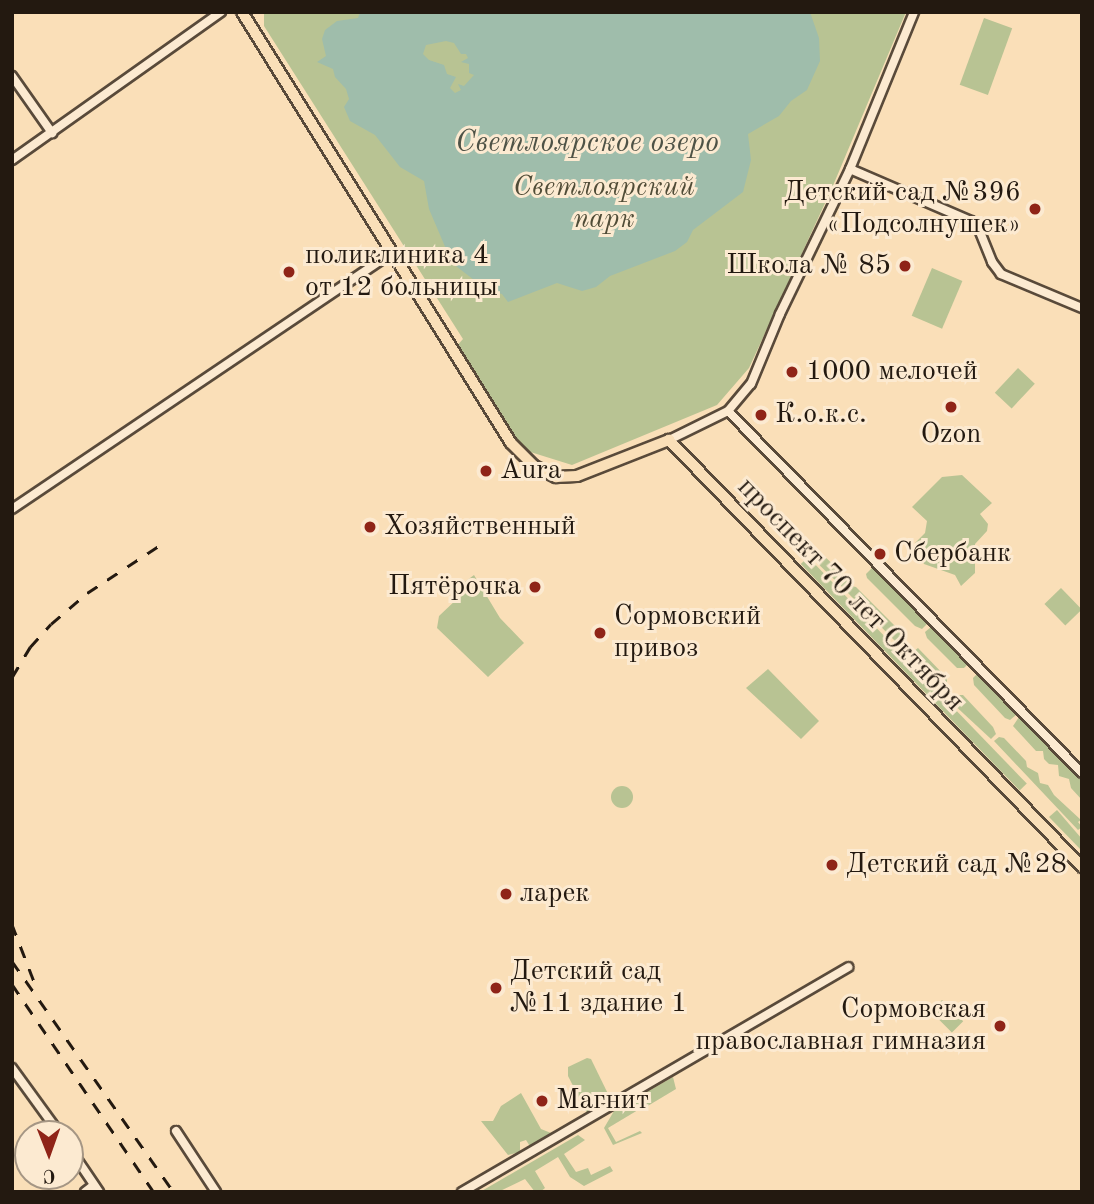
<!DOCTYPE html>
<html>
<head>
<meta charset="utf-8">
<style>
	body { margin:0 }
	#map { position:relative; width:1094px; height:1204px; overflow:hidden; background:#fadfb8; font-family:"Old Standard TT",serif }
	div>[style] { position:absolute }
	.green>* { inset:0; background:#b8c393; transform-origin:0 0 }
	.round { border-radius:50% }
	.water>* { inset:0; background:#9fbdab }
	.roads { filter:drop-shadow(2px 0 #594a3a) drop-shadow(-2px 0 #594a3a) drop-shadow(0 2px #594a3a) drop-shadow(0 -2px #594a3a) }
	.minor>* { height:8px; margin:-4px; padding:0 4px; transform-origin:4px; border-radius:4px; background:#fcead1 }
	.major>* { height:10px; margin:-5px; padding:0 5px; transform-origin:5px; border-radius:5px; background:#fadfb8 }
	.rail>* { height:2.5px; margin-top:-1.25px; transform-origin:0; background:repeating-linear-gradient(90deg,#231910 0 12px,transparent 0 24px) }
	.dots>* { width:19px; height:19px; translate:-50% -50%; box-sizing:border-box; border:4px solid #fcead1; border-radius:50% }
	span { translate:-50% -50%; white-space:nowrap; text-align:center; line-height:1.15; -webkit-text-stroke:6px #fcead1; paint-order:stroke }
	.park-label { font-size:28px; color:#504c37; font-style:italic }
	.poi-label { font-size:28px; color:#231910 }
	.right { translate:-100% -50%; text-align:right }
	.left { translate:0 -50%; text-align:left }
	.street-label { font-size:28px; color:#231910 }
	.water-label { font-size:30px; color:#4e5246; font-style:italic }
	.frame { position:absolute; inset:0; border:14px solid #231910; pointer-events:none }
	.north { position:absolute; left:14px; top:1120px; width:70px; height:70px; box-sizing:border-box; background:#fcead1; border:2px solid #a59684; border-radius:50%; rotate:179deg; font-size:19px; font-weight:700; line-height:28px; text-align:center; color:#231910 }
	.north::after { content:''; display:block; margin:auto; width:24px; height:32px; background:#8f2418; clip-path:polygon(50% 0,100% 100%,50% 72%,0 100%) }
</style>
</head>
<body>
<div id="map">
	<div class="green">
		<div style="clip-path:polygon(264px 12px,906px 12px,832px 188px,749px 368px,717px 405px,572px 465px,524px 450px,455px 348px,463px 339px,264px 26px)"></div>
		<div style="left:984px;top:18px;width:30px;height:71px;rotate:20deg"></div>
		<div style="left:932px;top:268px;width:33px;height:52px;rotate:23deg"></div>
		<div style="left:1018px;top:368px;width:23px;height:34px;rotate:43deg"></div>
		<div style="clip-path:polygon(962px 475px,992px 503px,980px 514px,988px 524px,987px 531px,975px 544px,975px 573px,961px 586px,955px 575px,924px 564px,915px 543px,925px 533px,927px 521px,912px 507px,942px 477px)"></div>
		<div style="clip-path:polygon(819px 551px,845px 576px,848px 583px,843px 588px,809px 555px)"></div>
		<div style="left:808px;top:557px;width:315px;height:10px;rotate:46deg"></div>
		<div style="clip-path:polygon(872px 568px,928px 623px,922px 629px,915px 626px,867px 578px,866px 574px)"></div>
		<div style="clip-path:polygon(474px 575px,500px 618px,524px 643px,488px 677px,437px 628px,439px 616px,458px 598px,454px 590px)"></div>
		<div style="clip-path:polygon(851px 586px,856px 587px,905px 636px,903px 639px,914px 651px,918px 648px,947px 678px,947px 687px,943px 690px,846px 591px)"></div>
		<div style="left:1061px;top:588px;width:30px;height:23px;rotate:46deg"></div>
		<div style="clip-path:polygon(931px 627px,968px 664px,964px 668px,957px 668px,927px 638px,925px 632px)"></div>
		<div style="clip-path:polygon(768px 669px,819px 721px,801px 739px,746px 688px)"></div>
		<div style="clip-path:polygon(977px 674px,1016px 715px,1010px 720px,1005px 718px,974px 685px,973px 678px)"></div>
		<div style="clip-path:polygon(956px 695px,963px 695px,993px 727px,996px 734px,991px 739px,950px 701px)"></div>
		<div style="clip-path:polygon(1019px 717px,1082px 781px,1082px 800px,1071px 788px,1069px 779px,1059px 776px,1058px 765px,1049px 764px,1044px 759px,1043px 751px,1036px 751px,1013px 726px)"></div>
		<div style="clip-path:polygon(999px 737px,1004px 738px,1026px 761px,1027px 767px,1038px 773px,1040px 783px,1048px 785px,1054px 795px,1081px 820px,1078px 822px,1082px 827px,1078px 830px,994px 741px)"></div>
		<div class="round" style="left:611px;top:786px;width:22px;height:22px"></div>
		<div style="clip-path:polygon(1057px 810px,1082px 839px,1082px 851px,1049px 817px)"></div>
		<div style="left:942px;top:1000px;width:30px;height:16px;rotate:45deg"></div>
		<div style="clip-path:polygon(587px 1058px,591px 1059px,611px 1100px,588px 1115px,568px 1076px,568px 1067px)"></div>
		<div style="clip-path:polygon(673px 1077px,676px 1089px,646px 1107px,647px 1110px,638px 1110px,608px 1128px,616px 1142px,640px 1131px,642px 1133px,613px 1145px,604px 1128px,614px 1111px)"></div>
		<div style="clip-path:polygon(521px 1093px,541px 1129px,556px 1135px,531px 1148px,526px 1140px,520px 1142px,520px 1152px,508px 1155px,481px 1121px,493px 1121px,501px 1106px)"></div>
		<div style="clip-path:polygon(578px 1135px,585px 1140px,564px 1154px,576px 1172px,588px 1168px,591px 1175px,610px 1166px,613px 1171px,584px 1186px,570px 1177px,558px 1157px,535px 1171px,545px 1188px,540px 1192px,535px 1192px,525px 1179px,498px 1192px,480px 1192px)"></div>
	</div>
	<div class="water">
		<div style="clip-path:polygon(evenodd,360px 12px,810px 12px,819px 38px,820px 61px,807px 90px,791px 101px,779px 116px,748px 134px,751px 160px,743px 192px,693px 230px,687px 242px,675px 251px,610px 276px,596px 287px,582px 291px,557px 283px,508px 302px,502px 294px,487px 290px,452px 263px,429px 209px,424px 181px,400px 167px,375px 135px,350px 121px,344px 107px,349px 99px,346px 89px,335px 77px,333px 69px,317px 62px,326px 56px,322px 39px,325px 30px,337px 21px,358px 18px,360px 12px,446px 41px,454px 43px,461px 54px,466px 54px,468px 58px,461px 62px,469px 64px,469px 73px,474px 75px,464px 86px,458px 84px,461px 90px,455px 93px,450px 88px,456px 77px,447px 74px,444px 65px,429px 60px,423px 54px,426px 45px,446px 41px)"></div>
	</div>
	<div class="roads">
		<div class="minor">
			<div style="left:12px;top:76px;width:70px;rotate:54.9deg"></div>
			<div style="left:12px;top:160px;width:256px;rotate:-35.3deg"></div>
			<div style="left:850px;top:169px;width:132px;rotate:23.3deg"></div>
			<div style="left:971px;top:221px;width:9px;rotate:41deg"></div>
			<div style="left:978px;top:227px;width:38px;rotate:68deg"></div>
			<div style="left:992px;top:262px;width:15px;rotate:53deg"></div>
			<div style="left:1001px;top:274px;width:88px;rotate:22.8deg"></div>
			<div style="left:728px;top:411px;width:506px;rotate:45.64deg"></div>
			<div style="left:669px;top:440px;width:66px;rotate:-26.2deg"></div>
			<div style="left:728px;top:411px;width:35px;rotate:-50deg"></div>
			<div style="left:751px;top:384px;width:76px;rotate:-67.5deg"></div>
			<div style="left:780px;top:314px;width:161px;rotate:-64.2deg"></div>
			<div style="left:850px;top:169px;width:170px;rotate:-67.8deg"></div>
			<div style="left:12px;top:509px;width:457px;rotate:-34deg"></div>
			<div style="left:12px;top:1068px;width:82px;rotate:54deg"></div>
			<div style="left:176px;top:1131px;width:73px;rotate:56.7deg"></div>
			<div style="left:70px;top:1149px;width:52px;rotate:56deg"></div>
			<div style="left:85px;top:1192px;width:11px;rotate:-38deg"></div>
			<div style="left:462px;top:1192px;width:447px;rotate:-30.2deg"></div>
		</div>
		<div class="major">
			<div style="left:242px;top:12px;width:508px;rotate:58.03deg"></div>
			<div style="left:511px;top:443px;width:33px;rotate:45deg"></div>
			<div style="left:534px;top:466px;width:25px;rotate:27deg"></div>
			<div style="left:556px;top:477px;width:21px;rotate:-3deg"></div>
			<div style="left:577px;top:476px;width:99px;rotate:-21.4deg"></div>
			<div style="left:669px;top:440px;width:594px;rotate:45.95deg"></div>
		</div>
	</div>
	<div class="rail">
		<div style="left:12px;top:677px;width:35px;rotate:-59deg"></div>
		<div style="left:30px;top:647px;width:31px;rotate:-48deg"></div>
		<div style="left:51px;top:624px;width:48px;rotate:-40.7deg"></div>
		<div style="left:87px;top:593px;width:91px;rotate:-33.3deg"></div>
		<div style="left:12px;top:924px;width:61px;rotate:68.9deg"></div>
		<div style="left:12px;top:961px;width:282px;rotate:55deg"></div>
		<div style="left:12px;top:984px;width:252px;rotate:55.7deg"></div>
	</div>
	<div class="dots">
		<div style="left:1035px;top:209px;background:#8f2418"></div>
		<div style="left:905px;top:266px;background:#8f2418"></div>
		<div style="left:289px;top:272px;background:#8f2418"></div>
		<div style="left:792px;top:372px;background:#8f2418"></div>
		<div style="left:951px;top:407px;background:#8f2418"></div>
		<div style="left:761px;top:415px;background:#8f2418"></div>
		<div style="left:486px;top:471px;background:#8f2418"></div>
		<div style="left:370px;top:527px;background:#8f2418"></div>
		<div style="left:880px;top:554px;background:#8f2418"></div>
		<div style="left:535px;top:587px;background:#8f2418"></div>
		<div style="left:600px;top:633px;background:#8f2418"></div>
		<div style="left:832px;top:865px;background:#8f2418"></div>
		<div style="left:506px;top:894px;background:#8f2418"></div>
		<div style="left:496px;top:988px;background:#8f2418"></div>
		<div style="left:1000px;top:1026px;background:#8f2418"></div>
		<div style="left:542px;top:1101px;background:#8f2418"></div>
	</div>
	<div class="park-label">
		<span style="left:604px;top:204px">Светлоярский<br>парк</span>
	</div>
	<div class="poi-label">
		<span class="right" style="left:1021px;top:209px">Детский сад №396<br>«Подсолнушек»</span>
		<span class="left" style="left:305px;top:272px">поликлиника 4<br>от 12 больницы</span>
		<span class="right" style="left:891px;top:266px">Школа № 85</span>
		<span class="left" style="left:806px;top:372px">1000 мелочей</span>
		<span class="left" style="left:775px;top:415px">К.о.к.с.</span>
		<span style="left:951px;top:435px">Ozon</span>
		<span class="left" style="left:500px;top:471px">Aura</span>
		<span class="left" style="left:384px;top:527px">Хозяйственный</span>
		<span class="left" style="left:894px;top:554px">Сбербанк</span>
		<span class="right" style="left:521px;top:587px">Пятёрочка</span>
		<span class="left" style="left:614px;top:633px">Сормовский<br>привоз</span>
		<span class="left" style="left:846px;top:865px">Детский сад №28</span>
		<span class="left" style="left:520px;top:894px">ларек</span>
		<span class="left" style="left:510px;top:988px">Детский сад<br>№11 здание 1</span>
		<span class="right" style="left:986px;top:1026px">Сормовская<br>православная гимназия</span>
		<span class="left" style="left:556px;top:1101px">Магнит</span>
	</div>
	<div class="street-label">
		<span style="left:850px;top:595px;rotate:46deg">проспект 70 лет Октября</span>
	</div>
	<div class="water-label">
		<span style="left:587px;top:143px">Светлоярское озеро</span>
	</div>
	<div class="frame"></div>
	<div class="north">С</div>
</div>
</body>
</html>
